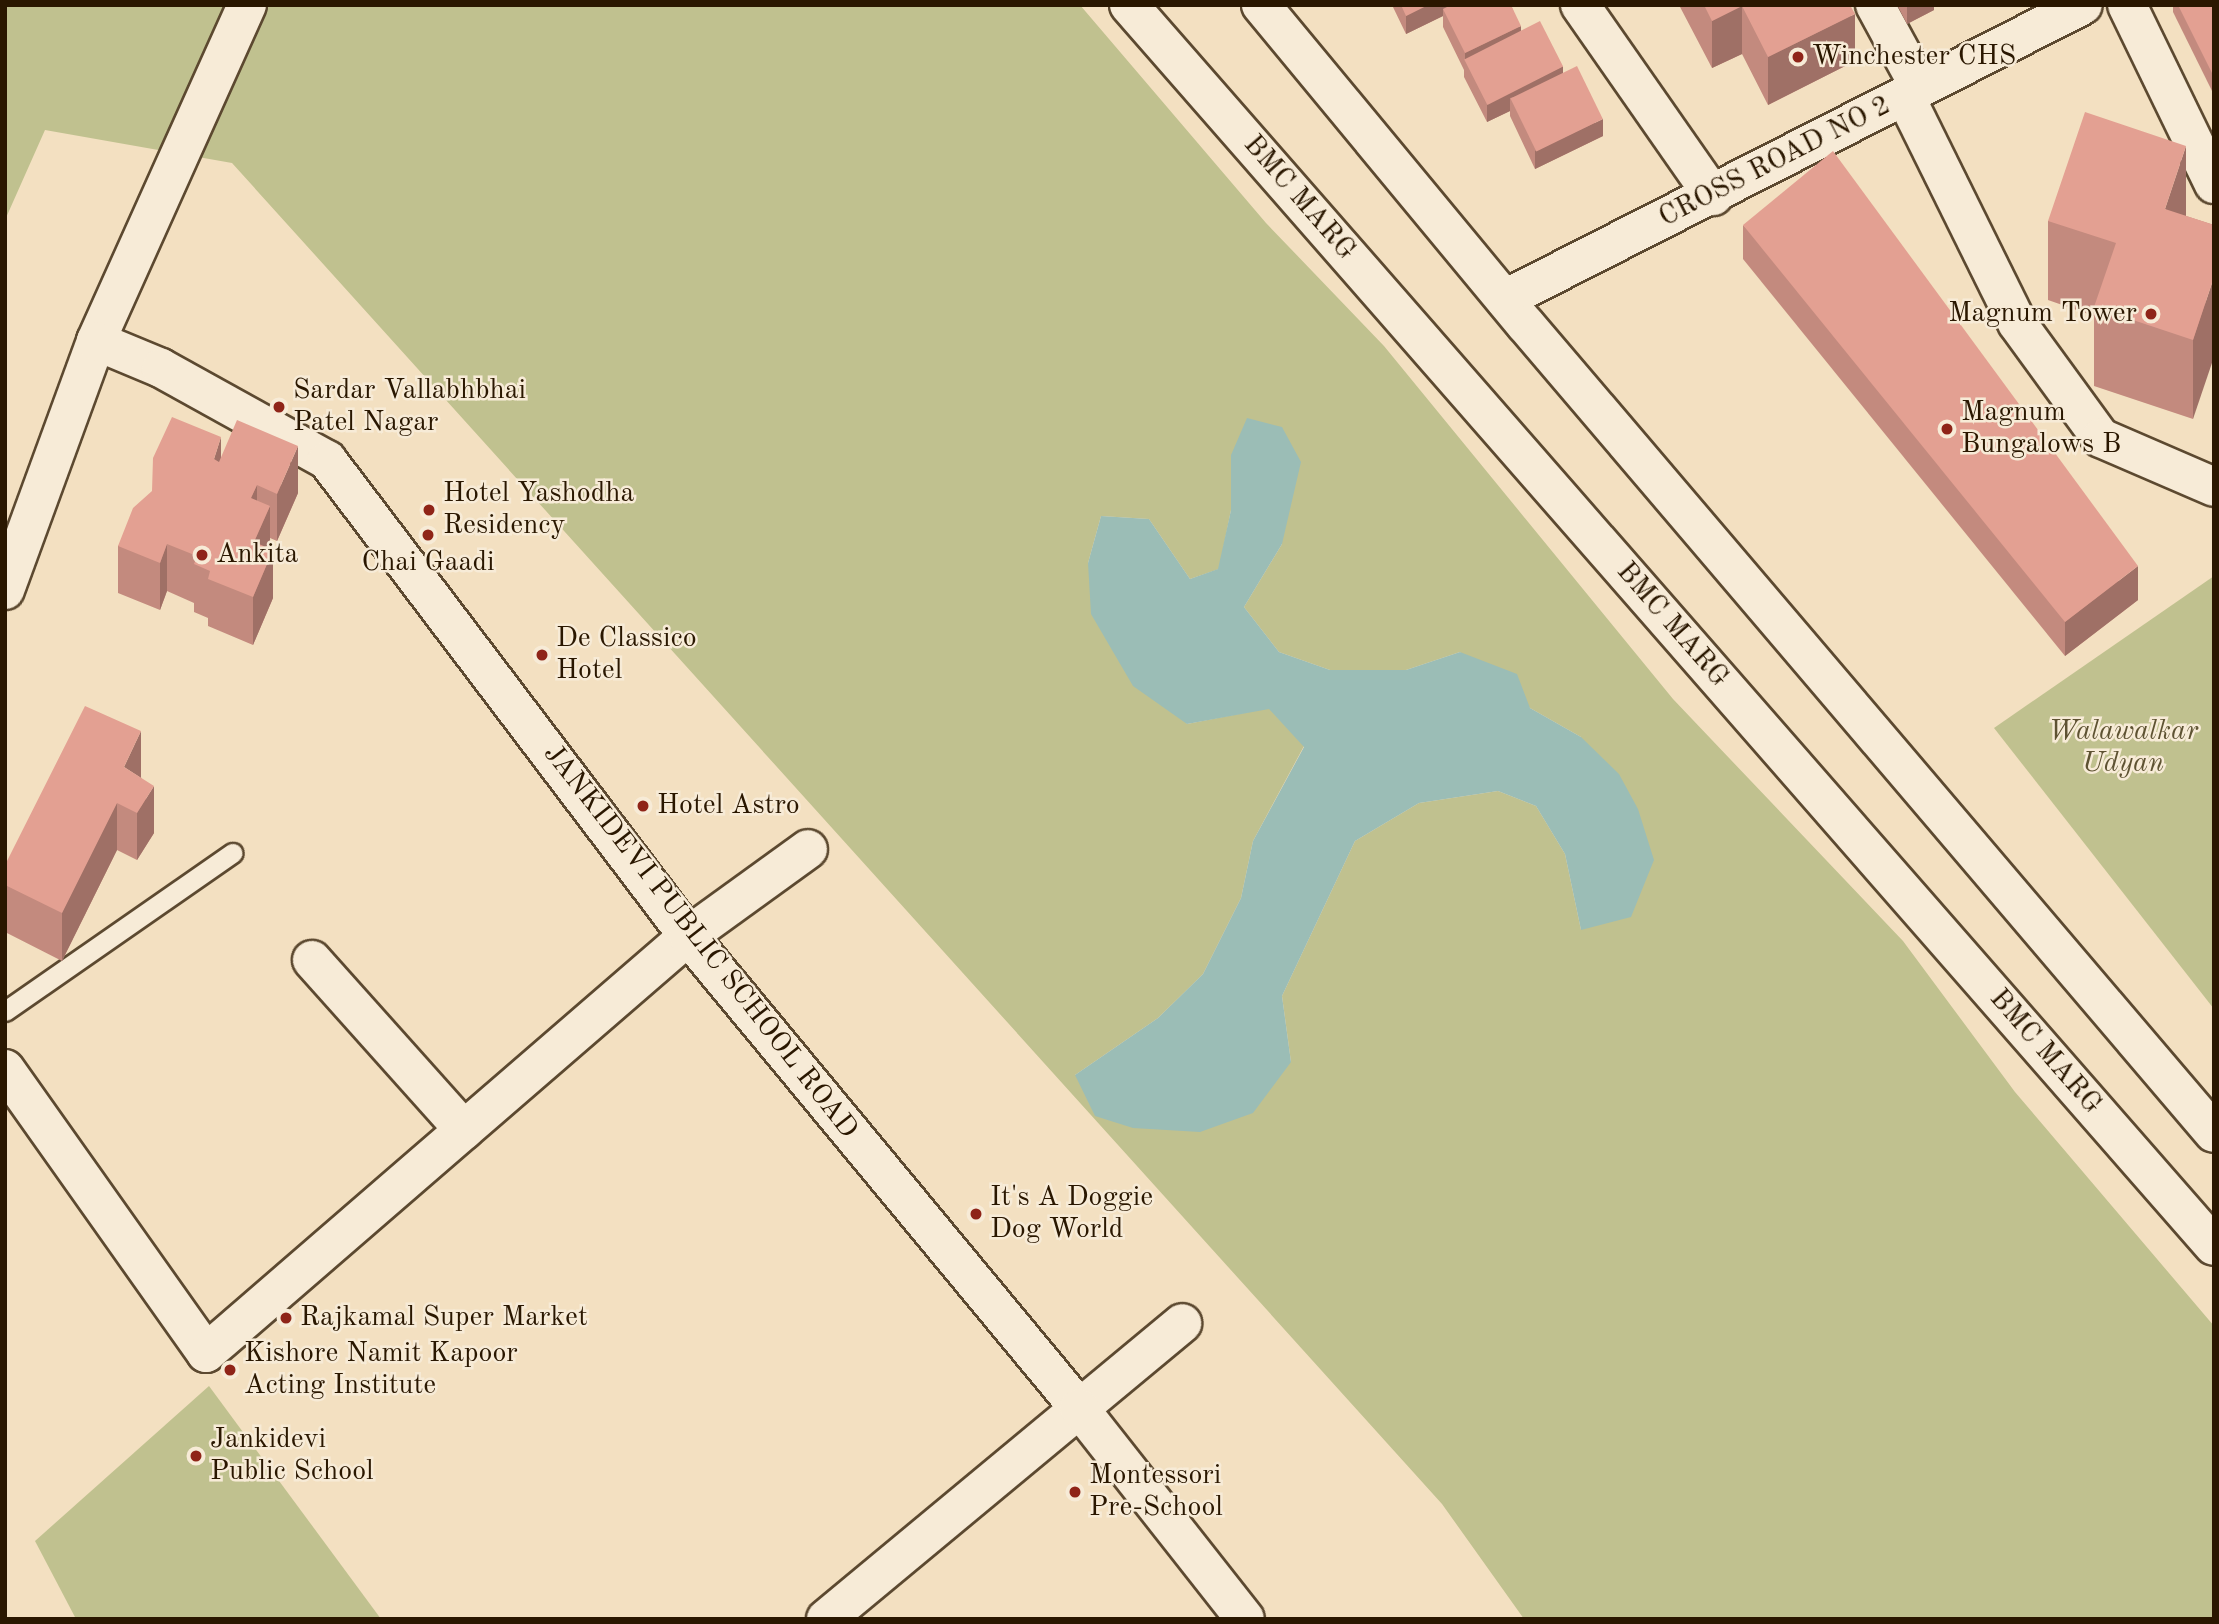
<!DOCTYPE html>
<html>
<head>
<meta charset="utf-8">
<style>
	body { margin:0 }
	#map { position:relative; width:2219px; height:1624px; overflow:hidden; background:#f3e0c1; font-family:"Old Standard TT",serif }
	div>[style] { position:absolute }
	.green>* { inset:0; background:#c0c18f }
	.water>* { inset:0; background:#9bbdb6 }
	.roads { filter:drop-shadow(2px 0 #5c4930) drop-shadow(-2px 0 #5c4930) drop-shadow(0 2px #5c4930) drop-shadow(0 -2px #5c4930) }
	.lane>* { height:19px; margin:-9.5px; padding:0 9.5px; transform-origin:9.5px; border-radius:9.5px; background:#f7ebd7 }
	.street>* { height:38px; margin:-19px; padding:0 19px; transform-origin:19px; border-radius:19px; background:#f7ebd7 }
	.secondary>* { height:38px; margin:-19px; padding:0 19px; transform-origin:19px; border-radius:19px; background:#f7ebd7 }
	.wall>* { inset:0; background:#c38a7e }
	.shaded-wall>* { inset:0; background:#9f7066 }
	.building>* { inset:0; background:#e3a092; transform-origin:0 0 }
	.dots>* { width:19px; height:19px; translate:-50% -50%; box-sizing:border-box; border:4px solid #f7ebd7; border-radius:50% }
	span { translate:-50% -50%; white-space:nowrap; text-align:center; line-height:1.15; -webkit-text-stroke:5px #f7ebd7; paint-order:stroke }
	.poi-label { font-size:28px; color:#2a1700 }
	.left { translate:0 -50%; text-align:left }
	.right { translate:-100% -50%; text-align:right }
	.street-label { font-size:28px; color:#2a1700 }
	.park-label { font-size:28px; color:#5e5232; font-style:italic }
	.frame { position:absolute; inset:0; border:7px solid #2a1700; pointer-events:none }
</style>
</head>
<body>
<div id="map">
	<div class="green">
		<div style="clip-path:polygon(evenodd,5px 5px,1080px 5px,1266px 223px,1384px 346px,1673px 699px,1903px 941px,2015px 1092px,2214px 1326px,2214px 1619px,1524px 1619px,1442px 1504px,232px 163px,45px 130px,5px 220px,5px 5px,1231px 455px,1282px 544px,1244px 607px,1279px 652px,1330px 670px,1406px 670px,1460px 652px,1530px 708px,1581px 737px,1581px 930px,1565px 854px,1536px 806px,1498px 791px,1419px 803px,1355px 841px,1282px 996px,1291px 1062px,1075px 1075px,1158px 1018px,1203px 974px,1241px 898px,1253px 841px,1304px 746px,1269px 708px,1187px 724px,1088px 563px,1101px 516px,1149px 519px,1190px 579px,1219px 569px,1231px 510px,1231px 455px)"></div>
		<div style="clip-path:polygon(2214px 576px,2214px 1009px,1994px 728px)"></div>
		<div style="clip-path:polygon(209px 1386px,381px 1619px,76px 1619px,35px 1541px)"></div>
	</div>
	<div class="water">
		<div style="clip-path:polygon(1247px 418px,1282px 427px,1301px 462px,1282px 544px,1244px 607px,1279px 652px,1330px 670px,1406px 670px,1460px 652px,1517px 674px,1530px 708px,1581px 737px,1619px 774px,1638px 809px,1654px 860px,1631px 917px,1581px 930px,1565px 854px,1536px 806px,1498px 791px,1419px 803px,1355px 841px,1282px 996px,1291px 1062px,1253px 1113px,1200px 1132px,1133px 1128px,1095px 1116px,1075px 1075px,1158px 1018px,1203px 974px,1241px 898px,1253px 841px,1304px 747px,1269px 709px,1187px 724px,1133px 686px,1091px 614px,1088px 563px,1101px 516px,1149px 519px,1190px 579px,1218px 569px,1231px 510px,1231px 455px)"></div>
	</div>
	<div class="roads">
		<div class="lane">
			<div style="left:5px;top:1011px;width:277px;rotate:-34.8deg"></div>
		</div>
		<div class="street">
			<div style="left:1580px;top:5px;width:233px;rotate:55.1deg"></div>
			<div style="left:1875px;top:5px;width:94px;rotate:61.5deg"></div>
			<div style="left:2127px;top:5px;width:199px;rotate:64.1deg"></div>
			<div style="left:1905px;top:96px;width:253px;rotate:63.7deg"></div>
			<div style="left:2017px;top:323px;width:142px;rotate:53.9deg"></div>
			<div style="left:2101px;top:438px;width:123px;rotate:23.4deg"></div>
			<div style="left:1505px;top:299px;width:648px;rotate:-26.96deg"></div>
			<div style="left:5px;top:590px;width:265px;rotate:-69.9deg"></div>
			<div style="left:312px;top:960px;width:228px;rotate:48.2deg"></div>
			<div style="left:5px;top:1069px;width:348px;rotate:54.7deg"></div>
			<div style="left:206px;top:1353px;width:637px;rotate:-40.86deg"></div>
			<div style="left:688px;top:936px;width:148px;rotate:-35.9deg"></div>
			<div style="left:826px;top:1619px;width:463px;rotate:-39.7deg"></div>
		</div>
		<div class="secondary">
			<div style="left:247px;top:5px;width:368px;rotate:114.2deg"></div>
			<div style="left:96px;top:341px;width:70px;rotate:22.6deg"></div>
			<div style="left:161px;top:368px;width:190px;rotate:29deg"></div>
			<div style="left:327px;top:460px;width:597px;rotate:52.82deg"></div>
			<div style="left:688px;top:936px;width:613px;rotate:50.36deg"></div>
			<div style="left:1079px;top:1408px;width:268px;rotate:51.8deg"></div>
			<div style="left:1129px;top:5px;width:1648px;rotate:48.84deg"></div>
			<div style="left:1261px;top:5px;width:415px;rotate:50.4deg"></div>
			<div style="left:1526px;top:325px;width:1061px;rotate:49.59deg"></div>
		</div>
	</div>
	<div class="wall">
		<div style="clip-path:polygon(1392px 5px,1511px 5px,1521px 31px,1563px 73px,1603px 136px,1535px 169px,1510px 116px,1510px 111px,1487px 122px,1464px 77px,1464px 70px,1443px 27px,1443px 16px,1406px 34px)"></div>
		<div style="clip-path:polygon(1679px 5px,1850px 5px,1855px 61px,1768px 105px,1742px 54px,1712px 68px)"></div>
		<div style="clip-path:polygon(1897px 5px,1934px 5px,1934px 10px,1907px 24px)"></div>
		<div style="clip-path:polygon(2173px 5px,2214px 5px,2214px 95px,2173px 12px)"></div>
		<div style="clip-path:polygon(2186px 216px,2214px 225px,2193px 419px,2094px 386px,2094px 316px,2048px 300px,2048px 221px)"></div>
		<div style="clip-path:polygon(1743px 225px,2138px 600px,2065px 656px,1743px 259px)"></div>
		<div style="clip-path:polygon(221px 459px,298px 493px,277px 541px,270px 538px,273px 598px,253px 645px,208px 626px,208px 618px,194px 612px,194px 603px,167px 591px,160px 610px,118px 593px,118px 546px)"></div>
		<div style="clip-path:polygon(141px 777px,154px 833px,137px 860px,117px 850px,62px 961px,5px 932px,5px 865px)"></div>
	</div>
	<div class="shaded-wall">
		<div style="clip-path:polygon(1428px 5px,1463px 5px,1443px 9px,1443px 16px,1406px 34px,1406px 16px)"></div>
		<div style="clip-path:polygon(1907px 5px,1934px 5px,1934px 10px,1907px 24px)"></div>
		<div style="clip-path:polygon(1742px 6px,1742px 54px,1712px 68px,1712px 21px)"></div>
		<div style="clip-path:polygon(1855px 14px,1855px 61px,1768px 105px,1768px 57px)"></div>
		<div style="clip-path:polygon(1521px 26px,1521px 44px,1465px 61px,1465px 53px)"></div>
		<div style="clip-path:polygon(1563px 66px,1563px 84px,1510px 98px,1510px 111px,1487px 122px,1487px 104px)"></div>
		<div style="clip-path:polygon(1603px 119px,1603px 136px,1535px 169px,1535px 151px)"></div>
		<div style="clip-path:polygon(2186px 146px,2186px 226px,2165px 209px)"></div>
		<div style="clip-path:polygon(2214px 277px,2214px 357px,2193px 419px,2193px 340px)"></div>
		<div style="clip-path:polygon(221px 437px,221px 484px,214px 459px)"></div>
		<div style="clip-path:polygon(298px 446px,298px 493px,277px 541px,277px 494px)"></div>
		<div style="clip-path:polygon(257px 485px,257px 532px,251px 498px)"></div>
		<div style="clip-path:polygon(270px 506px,270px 554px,254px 542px)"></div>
		<div style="clip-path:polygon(167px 544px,167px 591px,160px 610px,160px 563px)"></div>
		<div style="clip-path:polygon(273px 550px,273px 598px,253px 645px,253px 597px)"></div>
		<div style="clip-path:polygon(2138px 566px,2138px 600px,2065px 656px,2065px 622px)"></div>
		<div style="clip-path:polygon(141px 731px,141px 778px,124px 767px)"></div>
		<div style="clip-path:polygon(154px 786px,154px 833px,137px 860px,137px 813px)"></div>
		<div style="clip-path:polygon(117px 803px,117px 850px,62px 961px,62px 913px)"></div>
	</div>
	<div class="building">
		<div style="clip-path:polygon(1401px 5px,1428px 5px,1406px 16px)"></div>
		<div style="clip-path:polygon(1451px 5px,1511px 5px,1521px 26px,1465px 53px,1443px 9px)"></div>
		<div style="clip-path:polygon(1704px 5px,1850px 5px,1855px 14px,1768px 57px,1742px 6px,1712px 21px)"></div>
		<div style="clip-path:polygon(2178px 5px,2214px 5px,2214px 77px)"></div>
		<div style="left:1540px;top:21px;width:51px;height:85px;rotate:63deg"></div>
		<div style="left:1577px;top:66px;width:59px;height:74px;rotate:64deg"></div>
		<div style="clip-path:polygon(2085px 112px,2186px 146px,2165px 209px,2214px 225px,2214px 277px,2193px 340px,2094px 307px,2116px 243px,2048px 221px)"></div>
		<div style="clip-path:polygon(1833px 151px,2138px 566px,2065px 622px,1743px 225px)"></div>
		<div style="clip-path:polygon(172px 417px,221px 437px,214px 459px,219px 462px,237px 420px,298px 446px,277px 494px,257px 485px,251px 498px,270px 506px,254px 542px,273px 550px,253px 597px,208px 579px,210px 571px,194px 564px,197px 556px,167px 544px,160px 563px,118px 546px,133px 508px,152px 491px,153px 458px)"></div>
		<div style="clip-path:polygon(85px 706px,141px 731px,124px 767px,154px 786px,137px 813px,117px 803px,62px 913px,5px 885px,5px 865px)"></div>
	</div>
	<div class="dots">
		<div style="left:1798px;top:57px;background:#8f2418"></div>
		<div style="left:2151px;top:314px;background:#8f2418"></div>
		<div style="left:279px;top:407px;background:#8f2418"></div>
		<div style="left:1947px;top:429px;background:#8f2418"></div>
		<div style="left:429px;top:510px;background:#8f2418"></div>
		<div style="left:428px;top:535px;background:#8f2418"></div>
		<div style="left:202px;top:555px;background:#8f2418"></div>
		<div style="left:542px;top:655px;background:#8f2418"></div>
		<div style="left:643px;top:806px;background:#8f2418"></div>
		<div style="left:976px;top:1214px;background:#8f2418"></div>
		<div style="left:286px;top:1318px;background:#8f2418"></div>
		<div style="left:230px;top:1370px;background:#8f2418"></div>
		<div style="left:196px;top:1456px;background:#8f2418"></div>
		<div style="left:1075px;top:1492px;background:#8f2418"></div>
	</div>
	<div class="poi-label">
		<span class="left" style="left:1812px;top:57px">Winchester CHS</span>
		<span class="right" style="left:2137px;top:314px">Magnum Tower</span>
		<span class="left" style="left:293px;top:407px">Sardar Vallabhbhai<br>Patel Nagar</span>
		<span class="left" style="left:1961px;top:429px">Magnum<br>Bungalows B</span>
		<span class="left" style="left:443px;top:510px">Hotel Yashodha<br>Residency</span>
		<span class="left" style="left:216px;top:555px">Ankita</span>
		<span style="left:428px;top:563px">Chai Gaadi</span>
		<span class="left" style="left:556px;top:655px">De Classico<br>Hotel</span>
		<span class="left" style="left:657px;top:806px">Hotel Astro</span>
		<span class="left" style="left:990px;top:1214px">It's A Doggie<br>Dog World</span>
		<span class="left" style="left:300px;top:1318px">Rajkamal Super Market</span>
		<span class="left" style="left:244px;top:1370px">Kishore Namit Kapoor<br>Acting Institute</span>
		<span class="left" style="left:210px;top:1456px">Jankidevi<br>Public School</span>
		<span class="left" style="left:1089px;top:1492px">Montessori<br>Pre-School</span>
	</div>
	<div class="street-label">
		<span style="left:1775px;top:162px;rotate:-27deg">CROSS ROAD NO 2</span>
		<span style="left:1299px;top:198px;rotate:49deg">BMC MARG</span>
		<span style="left:1672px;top:625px;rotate:49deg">BMC MARG</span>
		<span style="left:700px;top:942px;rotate:52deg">JANKIDEVI PUBLIC SCHOOL ROAD</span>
		<span style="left:2045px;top:1052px;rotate:49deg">BMC MARG</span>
	</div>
	<div class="park-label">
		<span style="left:2123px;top:748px">Walawalkar<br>Udyan</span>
	</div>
	<div class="frame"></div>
</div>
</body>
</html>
